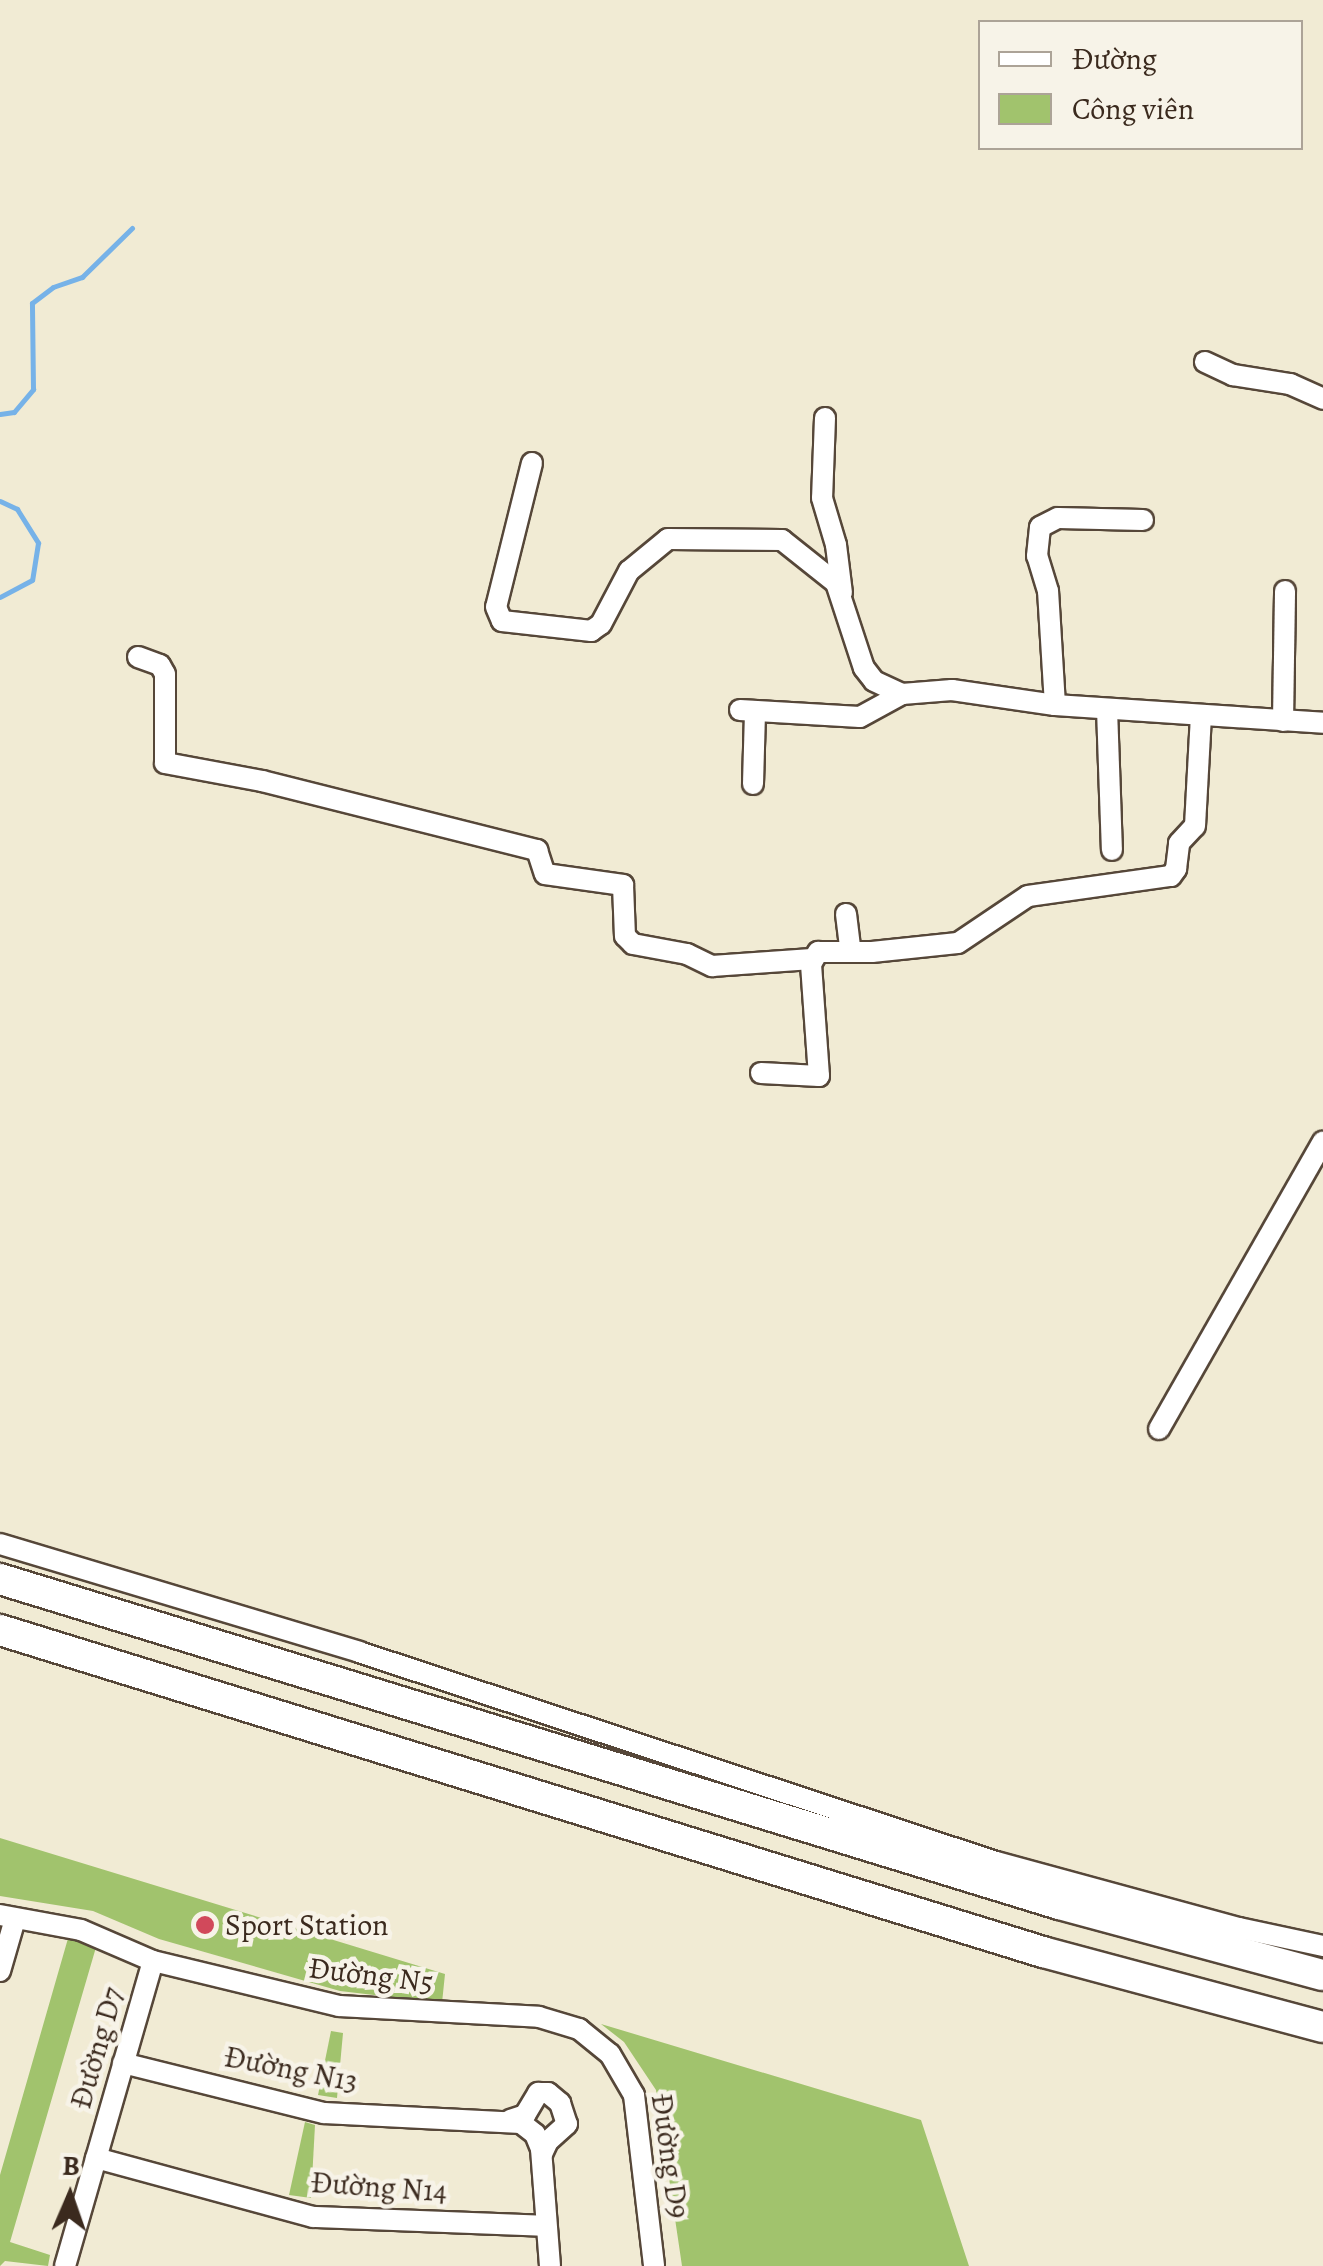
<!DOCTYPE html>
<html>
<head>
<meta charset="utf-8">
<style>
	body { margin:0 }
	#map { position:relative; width:1323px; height:2266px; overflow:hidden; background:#f1ebd4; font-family:Alegreya,serif }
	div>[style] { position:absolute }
	.green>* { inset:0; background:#a1c36d }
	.stream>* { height:5px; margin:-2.5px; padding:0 2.5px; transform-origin:2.5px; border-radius:2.5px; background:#76b2e8 }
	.roads { filter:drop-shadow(2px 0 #564739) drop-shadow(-2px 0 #564739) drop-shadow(0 2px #564739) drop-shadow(0 -2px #564739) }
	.minor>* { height:20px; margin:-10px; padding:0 10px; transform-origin:10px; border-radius:10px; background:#fff }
	.highway>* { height:30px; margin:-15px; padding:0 15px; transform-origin:15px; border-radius:15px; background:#fff }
	.dots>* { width:28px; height:28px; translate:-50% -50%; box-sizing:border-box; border:5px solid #f7f3e8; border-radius:50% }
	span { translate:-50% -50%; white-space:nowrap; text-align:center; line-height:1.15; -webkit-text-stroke:9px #f7f3e8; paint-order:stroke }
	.poi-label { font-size:30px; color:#3b2a1e }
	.left { translate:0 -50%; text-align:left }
	.street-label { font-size:30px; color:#3b2a1e }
	.legend { position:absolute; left:978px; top:20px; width:325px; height:130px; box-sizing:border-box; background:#f7f3e8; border:2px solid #aca397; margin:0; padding:12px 18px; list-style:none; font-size:30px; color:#3b2a1e }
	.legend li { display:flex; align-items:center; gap:20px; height:50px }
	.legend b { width:50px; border:2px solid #aca397 }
	.north { position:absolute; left:20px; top:2146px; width:100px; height:100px; -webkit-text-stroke:8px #f7f3e8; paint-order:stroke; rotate:2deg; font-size:28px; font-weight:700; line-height:40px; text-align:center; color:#3b2a1e }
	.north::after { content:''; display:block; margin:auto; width:35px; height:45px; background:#3b2a1e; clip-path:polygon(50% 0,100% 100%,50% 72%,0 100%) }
</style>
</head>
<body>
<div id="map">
	<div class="green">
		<div style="clip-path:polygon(0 1838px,445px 1974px,442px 2003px,340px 1991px,159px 1939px,93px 1911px,0 1896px)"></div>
		<div style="clip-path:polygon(71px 1928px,99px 1937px,10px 2242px,50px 2255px,48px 2266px,5px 2261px,0 2266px,0 2175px)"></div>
		<div style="clip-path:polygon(601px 2024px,921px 2120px,969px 2266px,682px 2266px,656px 2090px,624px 2042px)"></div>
		<div style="clip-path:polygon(331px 2031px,343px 2033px,337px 2098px,318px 2095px)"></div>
		<div style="clip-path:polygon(305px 2122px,315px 2125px,311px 2198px,289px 2195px)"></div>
	</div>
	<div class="stream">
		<div style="left:0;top:414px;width:14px;rotate:-8deg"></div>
		<div style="left:14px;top:412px;width:30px;rotate:-50deg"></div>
		<div style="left:33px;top:389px;width:86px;rotate:-90.7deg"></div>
		<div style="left:32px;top:303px;width:26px;rotate:-37deg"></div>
		<div style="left:53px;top:287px;width:31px;rotate:-19deg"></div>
		<div style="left:82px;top:277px;width:70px;rotate:-44.4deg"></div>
		<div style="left:0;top:501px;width:19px;rotate:25deg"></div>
		<div style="left:17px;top:509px;width:40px;rotate:58deg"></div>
		<div style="left:38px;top:543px;width:37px;rotate:99deg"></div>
		<div style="left:32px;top:580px;width:36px;rotate:152deg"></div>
	</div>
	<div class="roads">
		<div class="minor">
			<div style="left:1205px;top:362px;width:31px;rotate:25deg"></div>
			<div style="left:1233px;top:375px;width:58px;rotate:9deg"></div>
			<div style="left:1290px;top:384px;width:36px;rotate:24deg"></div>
			<div style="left:825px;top:418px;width:80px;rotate:92.1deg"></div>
			<div style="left:822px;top:498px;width:49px;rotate:73.4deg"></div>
			<div style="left:836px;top:545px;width:48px;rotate:82.9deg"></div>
			<div style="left:532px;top:463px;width:148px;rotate:104deg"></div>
			<div style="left:496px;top:607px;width:15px;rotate:67deg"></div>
			<div style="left:502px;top:621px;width:90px;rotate:6.4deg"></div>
			<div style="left:591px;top:631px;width:12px;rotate:-35deg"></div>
			<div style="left:601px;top:624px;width:60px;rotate:-62.2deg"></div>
			<div style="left:629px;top:571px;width:50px;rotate:-39.4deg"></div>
			<div style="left:668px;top:539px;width:114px;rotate:0.5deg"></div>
			<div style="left:782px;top:540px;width:69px;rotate:38.5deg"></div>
			<div style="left:836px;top:583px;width:89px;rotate:71.8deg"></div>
			<div style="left:864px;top:668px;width:16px;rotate:52deg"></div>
			<div style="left:874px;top:681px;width:31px;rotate:25deg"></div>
			<div style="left:138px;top:657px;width:23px;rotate:20deg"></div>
			<div style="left:160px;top:665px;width:10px;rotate:61deg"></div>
			<div style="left:165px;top:674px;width:89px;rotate:90deg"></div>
			<div style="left:165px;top:763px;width:99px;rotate:10.5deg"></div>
			<div style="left:262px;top:781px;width:284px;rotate:14.1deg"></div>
			<div style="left:537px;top:850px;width:25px;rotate:72deg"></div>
			<div style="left:545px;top:874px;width:79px;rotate:8deg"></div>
			<div style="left:623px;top:885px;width:51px;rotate:87.8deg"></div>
			<div style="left:625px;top:936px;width:11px;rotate:45deg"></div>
			<div style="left:633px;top:944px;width:55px;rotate:10.5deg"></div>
			<div style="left:687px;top:954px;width:28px;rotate:26deg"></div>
			<div style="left:712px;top:966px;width:100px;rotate:-4deg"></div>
			<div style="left:1055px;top:705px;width:114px;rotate:-93.5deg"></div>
			<div style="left:1048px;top:591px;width:37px;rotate:-107deg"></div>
			<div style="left:1037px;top:556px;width:29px;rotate:-84deg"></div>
			<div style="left:1040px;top:527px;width:20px;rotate:-27deg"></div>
			<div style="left:1058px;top:518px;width:85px;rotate:1.3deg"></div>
			<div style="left:1107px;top:709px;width:141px;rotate:88deg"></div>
			<div style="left:740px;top:710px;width:120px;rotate:3.3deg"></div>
			<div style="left:860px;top:717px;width:48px;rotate:-28.7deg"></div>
			<div style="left:902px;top:694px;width:50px;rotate:-4.6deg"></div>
			<div style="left:952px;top:690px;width:104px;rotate:8.3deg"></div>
			<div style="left:1055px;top:705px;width:269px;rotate:3.8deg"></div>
			<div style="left:1283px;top:721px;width:130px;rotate:-89.1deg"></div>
			<div style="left:753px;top:784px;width:73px;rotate:-88.4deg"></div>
			<div style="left:846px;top:914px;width:38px;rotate:83deg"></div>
			<div style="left:761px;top:1073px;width:58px;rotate:3deg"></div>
			<div style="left:819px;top:1076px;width:112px;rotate:-94.1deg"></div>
			<div style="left:811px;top:964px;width:14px;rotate:-60deg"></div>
			<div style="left:818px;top:952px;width:54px"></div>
			<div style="left:872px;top:952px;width:86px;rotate:-6deg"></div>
			<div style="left:958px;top:943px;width:84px;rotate:-33.9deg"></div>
			<div style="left:1028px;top:896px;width:144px;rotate:-8deg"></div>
			<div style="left:1171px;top:876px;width:9px;rotate:-54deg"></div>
			<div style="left:1176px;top:869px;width:26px;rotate:-83deg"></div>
			<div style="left:1179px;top:843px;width:23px;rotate:-47deg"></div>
			<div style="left:1195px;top:826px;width:111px;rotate:-86.9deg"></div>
			<div style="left:1159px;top:1429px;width:331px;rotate:-60.3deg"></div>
			<div style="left:0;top:1544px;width:375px;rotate:16.7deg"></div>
			<div style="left:359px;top:1652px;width:671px;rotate:18.25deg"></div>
			<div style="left:996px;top:1862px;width:252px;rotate:15.2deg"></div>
			<div style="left:1239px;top:1928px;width:86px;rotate:12.1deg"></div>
			<div style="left:0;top:1915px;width:82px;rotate:10.5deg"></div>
			<div style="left:81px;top:1930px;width:78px;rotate:23.3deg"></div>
			<div style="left:153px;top:1961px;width:191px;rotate:13.6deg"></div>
			<div style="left:339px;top:2006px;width:200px;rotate:3.1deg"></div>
			<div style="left:539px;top:2017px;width:42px;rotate:16.7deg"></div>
			<div style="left:579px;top:2029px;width:40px;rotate:39deg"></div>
			<div style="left:610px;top:2054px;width:48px;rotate:59.7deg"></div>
			<div style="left:634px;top:2095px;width:172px;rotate:83.3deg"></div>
			<div style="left:0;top:1971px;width:54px;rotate:-73.9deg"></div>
			<div style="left:123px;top:2063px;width:207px;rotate:14deg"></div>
			<div style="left:324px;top:2113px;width:197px;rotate:2.9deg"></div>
			<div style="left:521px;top:2123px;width:18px;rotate:38deg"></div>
			<div style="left:535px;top:2134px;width:16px;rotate:68deg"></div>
			<div style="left:541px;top:2149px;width:117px;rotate:85.6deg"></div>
			<div style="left:510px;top:2120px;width:16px;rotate:-18deg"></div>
			<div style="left:525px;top:2115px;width:26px;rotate:-59deg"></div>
			<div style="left:538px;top:2093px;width:10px"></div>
			<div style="left:548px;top:2093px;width:16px;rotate:40deg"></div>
			<div style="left:560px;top:2103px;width:22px;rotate:72deg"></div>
			<div style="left:567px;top:2124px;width:25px;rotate:138deg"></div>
			<div style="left:548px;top:2141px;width:14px;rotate:115deg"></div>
			<div style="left:96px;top:2158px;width:225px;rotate:15.2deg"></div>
			<div style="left:313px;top:2217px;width:233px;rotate:2.2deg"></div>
			<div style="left:65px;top:2266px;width:317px;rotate:-73.9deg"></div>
		</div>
		<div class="highway">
			<div style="left:0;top:1579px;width:1108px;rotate:17.06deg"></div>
			<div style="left:1059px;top:1904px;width:273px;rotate:15.1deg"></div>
			<div style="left:0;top:1630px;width:1092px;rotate:17.16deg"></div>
			<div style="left:1043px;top:1952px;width:290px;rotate:15deg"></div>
		</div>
	</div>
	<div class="dots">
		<div style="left:205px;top:1925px;background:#d1495b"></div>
	</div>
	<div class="poi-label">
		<span class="left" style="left:225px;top:1925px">Sport Station</span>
	</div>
	<div class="street-label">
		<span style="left:371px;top:1975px;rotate:7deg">Đường N5</span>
		<span style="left:97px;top:2048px;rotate:-74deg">Đường D7</span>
		<span style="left:291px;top:2069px;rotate:11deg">Đường N13</span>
		<span style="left:670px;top:2156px;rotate:82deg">Đường D9</span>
		<span style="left:379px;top:2187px;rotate:4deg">Đường N14</span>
	</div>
	<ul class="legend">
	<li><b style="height:12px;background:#fff"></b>Đường</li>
	<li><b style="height:28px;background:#a1c36d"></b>Công viên</li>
	</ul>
	<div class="north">B</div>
</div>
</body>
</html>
